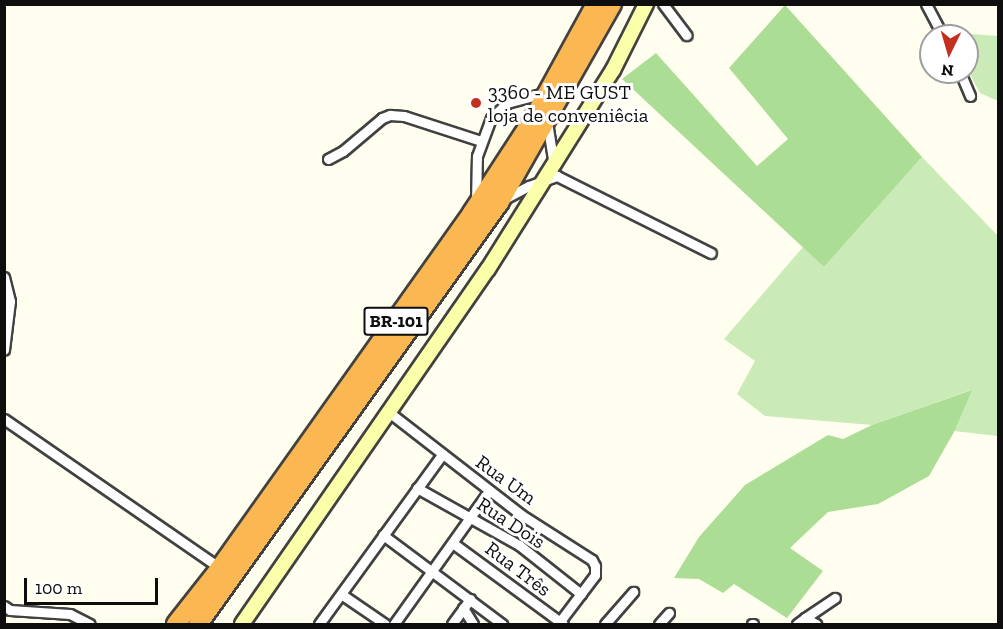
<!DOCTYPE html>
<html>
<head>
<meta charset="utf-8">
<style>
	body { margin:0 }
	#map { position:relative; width:1003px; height:629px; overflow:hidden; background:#fffeef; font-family:"Zilla Slab",serif }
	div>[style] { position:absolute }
	.green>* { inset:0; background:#caebb7 }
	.forest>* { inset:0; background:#abdd95 }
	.roads { filter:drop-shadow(2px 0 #414141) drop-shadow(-2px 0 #414141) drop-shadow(0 2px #414141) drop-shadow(0 -2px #414141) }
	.street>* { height:9px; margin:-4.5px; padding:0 4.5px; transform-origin:4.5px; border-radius:4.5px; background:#fff }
	.secondary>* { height:14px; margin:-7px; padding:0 7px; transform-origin:7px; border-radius:7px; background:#fcffaa }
	.highway>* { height:18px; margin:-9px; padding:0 9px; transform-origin:9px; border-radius:9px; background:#fab752 }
	.dots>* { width:16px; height:16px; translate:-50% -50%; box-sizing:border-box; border:3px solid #fff; border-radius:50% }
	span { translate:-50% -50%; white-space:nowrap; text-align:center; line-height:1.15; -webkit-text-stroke:6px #fff; paint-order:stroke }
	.shield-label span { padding:2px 4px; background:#fff; border:2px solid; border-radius:4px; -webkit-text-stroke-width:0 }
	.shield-label { font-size:18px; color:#0e0e0e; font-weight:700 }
	.poi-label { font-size:20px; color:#0e0e0e }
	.left { translate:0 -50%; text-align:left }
	.street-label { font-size:20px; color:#0e0e0e }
	.frame { position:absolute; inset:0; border:6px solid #0e0e0e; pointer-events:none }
	.north { position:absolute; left:919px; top:24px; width:60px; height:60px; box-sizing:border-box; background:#fff; border:2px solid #9f9f9f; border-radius:50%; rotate:185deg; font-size:16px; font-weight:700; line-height:24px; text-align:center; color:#0e0e0e }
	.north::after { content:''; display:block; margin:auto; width:21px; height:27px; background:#c42f20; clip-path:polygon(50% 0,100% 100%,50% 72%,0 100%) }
	.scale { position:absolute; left:24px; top:578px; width:134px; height:27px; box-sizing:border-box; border:3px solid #0e0e0e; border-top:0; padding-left:8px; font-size:18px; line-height:21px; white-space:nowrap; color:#0e0e0e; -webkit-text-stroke:4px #fff; paint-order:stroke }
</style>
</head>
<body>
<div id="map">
	<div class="green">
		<div style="clip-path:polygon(947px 32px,998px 36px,998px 101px,980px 93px,967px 69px,967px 36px,950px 36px)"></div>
		<div style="clip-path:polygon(922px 157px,998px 236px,998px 436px,954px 431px,971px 390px,872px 425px,765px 416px,737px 394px,755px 361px,724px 339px,803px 247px,824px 267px)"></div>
	</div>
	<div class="forest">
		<div style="clip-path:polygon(785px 5px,922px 157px,824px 267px,622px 79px,656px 53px,757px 166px,788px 139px,729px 68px)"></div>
		<div style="clip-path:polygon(972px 390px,954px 432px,929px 476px,878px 504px,828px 512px,790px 548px,823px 571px,787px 618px,734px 584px,723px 593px,699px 579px,674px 578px,699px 537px,745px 485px,828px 435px,843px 439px,872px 425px)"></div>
	</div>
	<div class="roads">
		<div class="street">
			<div style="left:663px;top:4px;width:39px;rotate:53deg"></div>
			<div style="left:926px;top:4px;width:36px;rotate:62deg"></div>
			<div style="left:960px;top:72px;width:26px;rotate:67deg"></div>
			<div style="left:547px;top:122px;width:44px;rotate:80.8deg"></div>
			<div style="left:328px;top:159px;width:17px;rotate:-28deg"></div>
			<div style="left:343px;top:151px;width:51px;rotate:-40.2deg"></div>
			<div style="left:382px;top:118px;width:9px;rotate:-21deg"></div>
			<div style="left:390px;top:115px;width:14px;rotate:4deg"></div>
			<div style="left:404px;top:116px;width:81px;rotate:18deg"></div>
			<div style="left:506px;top:198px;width:26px;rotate:-28deg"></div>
			<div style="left:529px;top:186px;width:30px;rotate:-20deg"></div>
			<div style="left:557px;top:176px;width:172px;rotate:26.6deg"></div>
			<div style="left:476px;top:202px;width:46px;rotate:-88.8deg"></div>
			<div style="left:477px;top:156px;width:40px;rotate:-69.8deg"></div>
			<div style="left:491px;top:118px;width:22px;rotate:-43deg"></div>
			<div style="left:507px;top:103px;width:42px;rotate:-15deg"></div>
			<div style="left:4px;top:277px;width:25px;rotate:76deg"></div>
			<div style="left:10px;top:301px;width:49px;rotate:97deg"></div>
			<div style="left:390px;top:413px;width:165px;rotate:37.8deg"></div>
			<div style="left:520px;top:514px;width:85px;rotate:32.6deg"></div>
			<div style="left:592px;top:560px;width:7px;rotate:63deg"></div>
			<div style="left:595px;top:566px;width:9px;rotate:90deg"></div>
			<div style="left:595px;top:575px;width:61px;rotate:127.1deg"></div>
			<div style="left:4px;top:419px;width:262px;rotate:34.6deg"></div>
			<div style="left:417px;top:488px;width:117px;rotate:29.2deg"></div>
			<div style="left:519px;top:545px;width:79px;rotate:38.3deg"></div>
			<div style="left:383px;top:535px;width:149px;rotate:36.8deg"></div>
			<div style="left:454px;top:544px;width:135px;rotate:36.3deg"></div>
			<div style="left:341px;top:594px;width:53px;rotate:34.3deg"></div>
			<div style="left:4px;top:606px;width:7px;rotate:34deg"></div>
			<div style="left:10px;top:610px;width:60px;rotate:3.8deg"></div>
			<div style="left:70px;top:614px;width:22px;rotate:27deg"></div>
			<div style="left:463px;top:608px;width:19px;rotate:58deg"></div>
			<div style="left:805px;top:618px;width:36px;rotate:-34deg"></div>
			<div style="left:319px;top:624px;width:209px;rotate:-54deg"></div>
			<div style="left:394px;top:624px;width:163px;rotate:-54.5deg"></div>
			<div style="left:452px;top:624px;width:31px;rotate:-54deg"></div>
			<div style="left:605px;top:624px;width:43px;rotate:-48.8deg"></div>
			<div style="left:659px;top:624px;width:15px;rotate:-48deg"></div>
			<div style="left:752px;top:624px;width:1px"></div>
			<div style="left:797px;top:624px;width:10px;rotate:-37deg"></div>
			<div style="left:805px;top:618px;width:13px;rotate:29deg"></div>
		</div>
		<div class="secondary">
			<div style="left:242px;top:624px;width:432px;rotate:-55.3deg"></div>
			<div style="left:488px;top:269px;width:235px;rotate:-57.9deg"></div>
			<div style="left:613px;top:70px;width:74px;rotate:-63.4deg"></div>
		</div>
		<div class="highway">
			<div style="left:176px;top:624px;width:71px;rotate:-51.8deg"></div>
			<div style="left:220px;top:568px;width:435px;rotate:-54.6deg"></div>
			<div style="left:472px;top:213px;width:110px;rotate:-56.9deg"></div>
			<div style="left:532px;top:121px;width:133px;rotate:-61.3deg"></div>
			<div style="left:198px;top:624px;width:518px;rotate:-54.44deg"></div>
			<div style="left:499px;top:203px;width:229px;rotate:-60.4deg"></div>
		</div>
	</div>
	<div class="dots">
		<div style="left:476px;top:103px;background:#c42f20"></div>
	</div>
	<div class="shield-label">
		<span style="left:396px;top:321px">BR-101</span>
	</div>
	<div class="poi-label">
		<span class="left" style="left:488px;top:104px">3360 - ME GUST<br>loja de conveniêcia</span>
	</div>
	<div class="street-label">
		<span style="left:506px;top:480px;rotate:36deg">Rua Um</span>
		<span style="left:511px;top:523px;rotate:33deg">Rua Dois</span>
		<span style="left:518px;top:569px;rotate:37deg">Rua Três</span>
	</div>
	<div class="frame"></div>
	<div class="north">N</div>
	<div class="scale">100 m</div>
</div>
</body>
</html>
